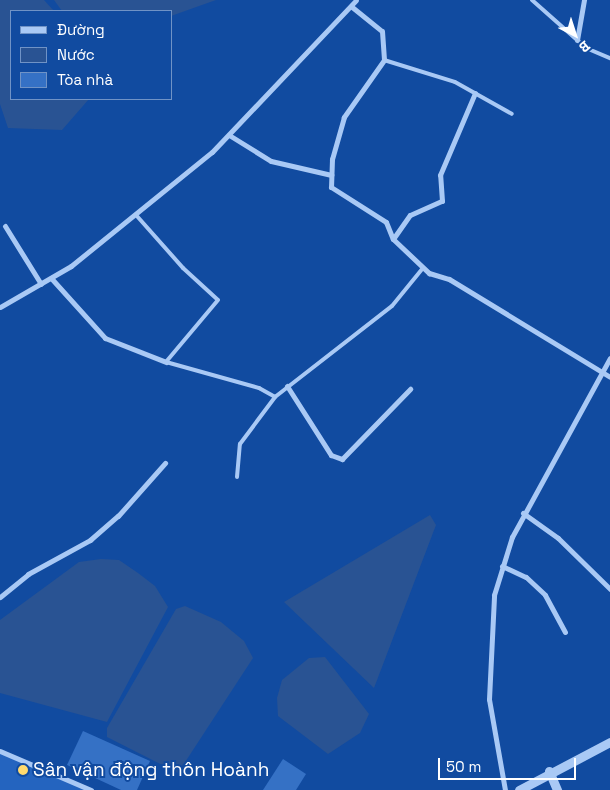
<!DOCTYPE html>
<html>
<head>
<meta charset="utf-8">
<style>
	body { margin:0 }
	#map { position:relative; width:610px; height:790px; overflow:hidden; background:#114ba0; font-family:"Space Grotesk",sans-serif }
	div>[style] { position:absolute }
	.green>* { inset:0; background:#2464bf }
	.water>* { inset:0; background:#295393 }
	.building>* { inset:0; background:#3571c5 }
	.service>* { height:4px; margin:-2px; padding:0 2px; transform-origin:2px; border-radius:2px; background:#a9c9f5 }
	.minor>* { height:5px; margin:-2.5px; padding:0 2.5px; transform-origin:2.5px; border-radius:2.5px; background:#a9c9f5 }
	.tertiary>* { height:9px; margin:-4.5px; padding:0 4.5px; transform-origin:4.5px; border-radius:4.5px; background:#a9c9f5 }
	.dots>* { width:14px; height:14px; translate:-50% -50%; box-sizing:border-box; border:2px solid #114ba0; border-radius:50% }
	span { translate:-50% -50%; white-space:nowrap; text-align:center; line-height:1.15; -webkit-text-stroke:4px #114ba0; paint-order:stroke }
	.poi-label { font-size:19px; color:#fff }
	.left { translate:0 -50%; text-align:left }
	.legend { position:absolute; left:10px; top:10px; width:162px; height:90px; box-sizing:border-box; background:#114ba0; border:1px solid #7093c6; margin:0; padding:6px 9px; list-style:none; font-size:15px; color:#fff }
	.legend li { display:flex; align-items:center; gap:10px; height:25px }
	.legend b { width:25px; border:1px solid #7093c6 }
	.north { position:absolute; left:550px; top:10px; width:50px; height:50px; -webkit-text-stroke:4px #114ba0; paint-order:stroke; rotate:140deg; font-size:14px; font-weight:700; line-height:20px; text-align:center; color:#fff }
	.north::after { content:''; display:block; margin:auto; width:18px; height:22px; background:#fff; clip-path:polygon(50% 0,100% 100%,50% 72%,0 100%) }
	.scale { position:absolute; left:438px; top:758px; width:138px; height:22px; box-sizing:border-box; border:2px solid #fff; border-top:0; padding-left:6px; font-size:15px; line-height:18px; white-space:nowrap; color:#fff; -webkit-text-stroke:4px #114ba0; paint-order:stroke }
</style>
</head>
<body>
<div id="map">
	<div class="green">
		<div style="clip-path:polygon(0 750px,90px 790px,0 790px)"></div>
	</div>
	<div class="water">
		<div style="clip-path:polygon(0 0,44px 0,54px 11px,11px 11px,11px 99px,89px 99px,62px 130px,8px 128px,0 104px)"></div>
		<div style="clip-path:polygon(54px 0,216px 0,171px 16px,171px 11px,62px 11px)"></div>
		<div style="clip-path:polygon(430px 515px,436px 525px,374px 688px,284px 602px)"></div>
		<div style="clip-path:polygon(101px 559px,119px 560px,138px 573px,155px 586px,168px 607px,107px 722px,0 693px,0 620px,79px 562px)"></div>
		<div style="clip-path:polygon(185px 606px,221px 622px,244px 641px,253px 658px,178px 773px,107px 737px,107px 728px,176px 609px)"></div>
		<div style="clip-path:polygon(325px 657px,369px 714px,360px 733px,328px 754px,278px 716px,277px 698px,282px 680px,309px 658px)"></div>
	</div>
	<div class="building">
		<div style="clip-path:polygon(83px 731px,150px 761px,137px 790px,121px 790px,67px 765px)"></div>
		<div style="clip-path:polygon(283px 759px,306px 774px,296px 790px,263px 790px)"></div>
	</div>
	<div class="service">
		<div style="left:532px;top:0;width:72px;rotate:41.6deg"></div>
		<div style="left:586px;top:48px;width:26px;rotate:23deg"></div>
		<div style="left:384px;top:60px;width:74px;rotate:17.2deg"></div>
		<div style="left:455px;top:82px;width:65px;rotate:29.3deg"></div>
		<div style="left:136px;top:215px;width:71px;rotate:48.4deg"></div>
		<div style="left:183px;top:268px;width:47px;rotate:42.4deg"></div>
		<div style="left:218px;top:300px;width:81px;rotate:130deg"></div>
		<div style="left:166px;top:362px;width:97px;rotate:15.6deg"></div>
		<div style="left:259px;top:388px;width:18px;rotate:29deg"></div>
		<div style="left:237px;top:477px;width:33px;rotate:-85deg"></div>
		<div style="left:240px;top:444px;width:59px;rotate:-53.3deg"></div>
		<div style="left:275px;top:397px;width:148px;rotate:-37.9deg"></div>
		<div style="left:392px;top:306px;width:49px;rotate:-50.8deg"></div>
	</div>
	<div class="minor">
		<div style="left:352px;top:7px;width:38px;rotate:39deg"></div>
		<div style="left:382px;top:31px;width:29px;rotate:86deg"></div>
		<div style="left:384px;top:60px;width:70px;rotate:125.1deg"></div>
		<div style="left:344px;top:117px;width:44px;rotate:105.9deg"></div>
		<div style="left:332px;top:159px;width:28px;rotate:92deg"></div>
		<div style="left:331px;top:187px;width:65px;rotate:32.5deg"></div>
		<div style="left:386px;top:222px;width:18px;rotate:68deg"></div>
		<div style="left:393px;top:239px;width:50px;rotate:43.4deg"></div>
		<div style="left:429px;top:273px;width:21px;rotate:17deg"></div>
		<div style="left:449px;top:279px;width:188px;rotate:31.3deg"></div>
		<div style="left:577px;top:40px;width:41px;rotate:-80.1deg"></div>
		<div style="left:229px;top:135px;width:49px;rotate:31.8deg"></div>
		<div style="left:271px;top:161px;width:62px;rotate:13.1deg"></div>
		<div style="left:5px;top:226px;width:68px;rotate:58.2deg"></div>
		<div style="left:393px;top:239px;width:29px;rotate:-55deg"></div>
		<div style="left:410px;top:215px;width:35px;rotate:-24deg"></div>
		<div style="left:442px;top:201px;width:26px;rotate:-94deg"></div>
		<div style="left:440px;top:175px;width:89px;rotate:-66.9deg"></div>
		<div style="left:51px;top:278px;width:81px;rotate:48deg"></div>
		<div style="left:105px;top:338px;width:66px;rotate:21.5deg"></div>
		<div style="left:0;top:307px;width:82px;rotate:-30deg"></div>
		<div style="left:71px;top:266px;width:181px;rotate:-39deg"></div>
		<div style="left:212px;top:152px;width:209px;rotate:-46.5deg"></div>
		<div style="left:287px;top:386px;width:82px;rotate:57.5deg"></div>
		<div style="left:331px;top:455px;width:12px;rotate:20deg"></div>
		<div style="left:342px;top:459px;width:98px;rotate:-45.8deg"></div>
		<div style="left:523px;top:513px;width:43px;rotate:35.5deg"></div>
		<div style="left:558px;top:538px;width:73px;rotate:44.4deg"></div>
		<div style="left:502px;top:566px;width:26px;rotate:25deg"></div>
		<div style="left:526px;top:577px;width:26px;rotate:43deg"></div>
		<div style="left:545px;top:595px;width:42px;rotate:61.6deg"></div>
		<div style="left:0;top:597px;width:36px;rotate:-39deg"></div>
		<div style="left:28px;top:574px;width:71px;rotate:-28.7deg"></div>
		<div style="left:90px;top:540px;width:37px;rotate:-41deg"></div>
		<div style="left:118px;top:516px;width:71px;rotate:-48.4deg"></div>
		<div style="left:0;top:751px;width:99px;rotate:23.2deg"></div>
		<div style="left:505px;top:790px;width:92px;rotate:-100deg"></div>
		<div style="left:489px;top:699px;width:104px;rotate:-87.2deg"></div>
		<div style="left:494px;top:595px;width:61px;rotate:-72.8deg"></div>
		<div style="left:512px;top:537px;width:204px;rotate:-61.3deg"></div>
	</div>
	<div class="tertiary">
		<div style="left:549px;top:771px;width:21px;rotate:67deg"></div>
		<div style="left:519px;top:790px;width:103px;rotate:-27.8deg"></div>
	</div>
	<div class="dots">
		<div style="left:23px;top:770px;background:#ffda6e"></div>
	</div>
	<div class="poi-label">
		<span class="left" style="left:33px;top:770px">Sân vận động thôn Hoành</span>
	</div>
	<ul class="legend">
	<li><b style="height:6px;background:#a9c9f5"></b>Đường</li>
	<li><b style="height:14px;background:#295393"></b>Nước</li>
	<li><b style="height:14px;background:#3571c5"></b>Tòa nhà</li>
	</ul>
	<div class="north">B</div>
	<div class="scale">50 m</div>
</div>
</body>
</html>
